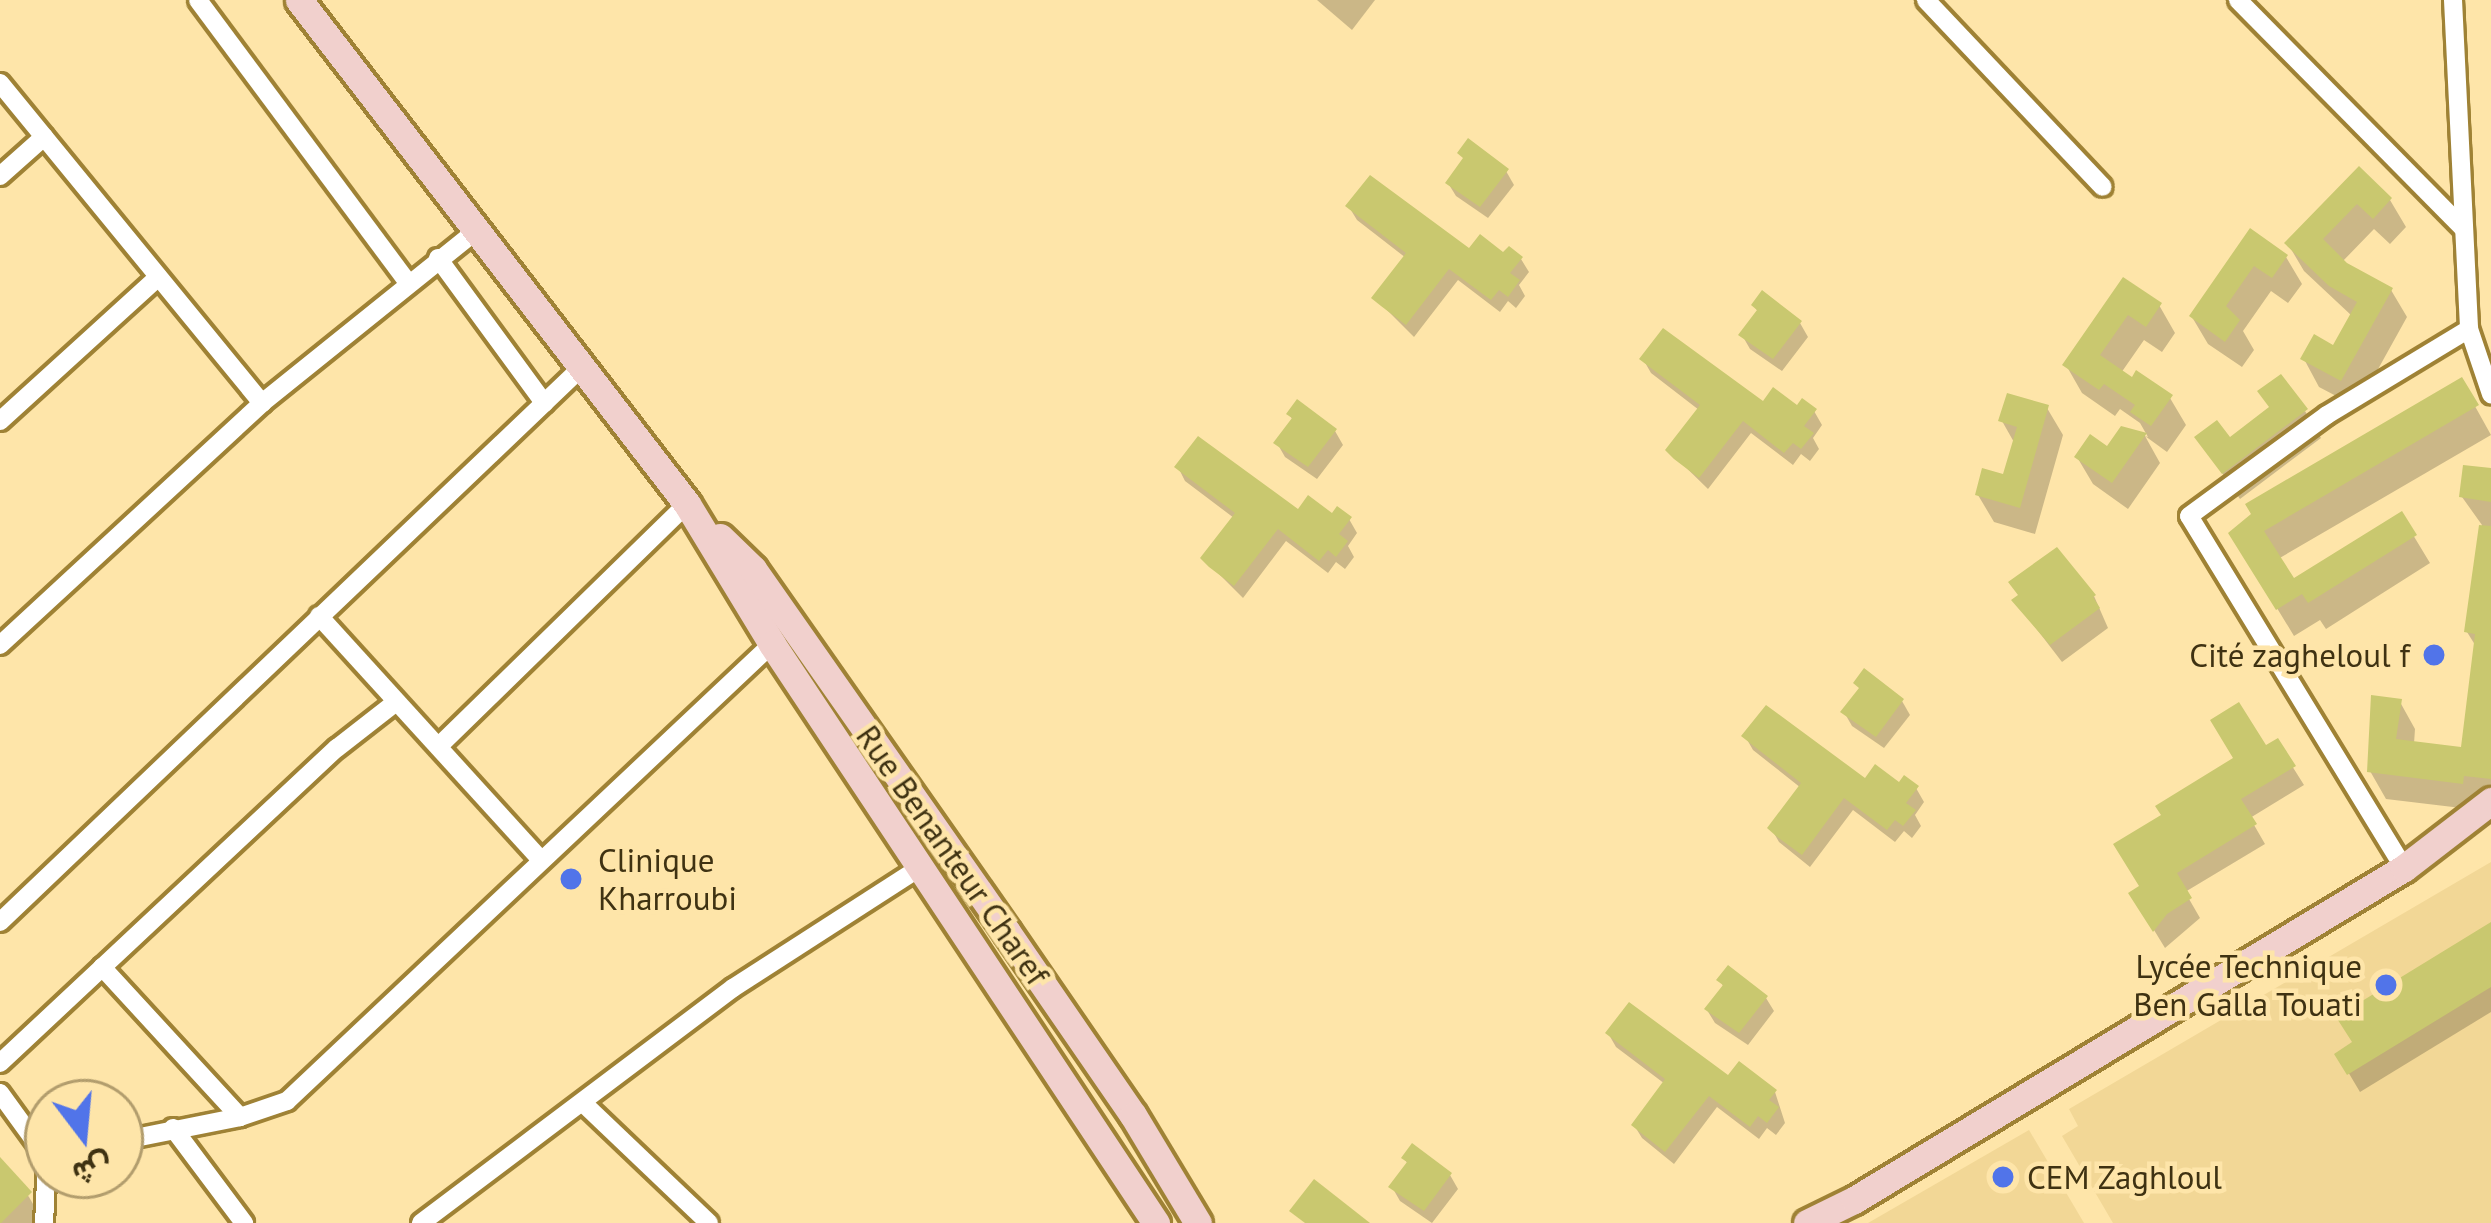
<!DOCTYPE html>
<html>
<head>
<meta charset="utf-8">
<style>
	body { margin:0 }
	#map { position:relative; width:2491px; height:1223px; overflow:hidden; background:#fee5a9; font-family:"PT Sans",Vazirmatn,sans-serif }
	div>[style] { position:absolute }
	.built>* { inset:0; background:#f2d796 }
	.shadow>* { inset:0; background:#0003 }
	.building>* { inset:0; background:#c9c86f }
	.roads { filter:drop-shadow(3px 0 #9f8235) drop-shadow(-3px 0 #9f8235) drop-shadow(0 3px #9f8235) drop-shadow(0 -3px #9f8235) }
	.street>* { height:18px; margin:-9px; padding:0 9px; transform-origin:9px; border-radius:9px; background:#fff }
	.secondary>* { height:27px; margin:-13.5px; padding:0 13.5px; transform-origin:13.5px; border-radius:13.5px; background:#f1d0cd }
	.dots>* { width:33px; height:33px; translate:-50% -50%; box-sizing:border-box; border:6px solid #fee5a9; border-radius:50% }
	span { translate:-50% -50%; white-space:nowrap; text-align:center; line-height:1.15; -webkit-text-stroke:9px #fee5a9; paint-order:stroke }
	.poi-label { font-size:33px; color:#3f3212 }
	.right { translate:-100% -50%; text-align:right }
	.left { translate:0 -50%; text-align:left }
	.street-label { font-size:33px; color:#3f3212 }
	.north { position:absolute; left:24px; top:1079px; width:120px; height:120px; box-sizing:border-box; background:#fee5a9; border:3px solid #b29d6d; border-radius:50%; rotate:164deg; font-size:33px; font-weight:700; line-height:48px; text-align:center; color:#3f3212 }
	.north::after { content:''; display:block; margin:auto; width:42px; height:54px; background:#5174e9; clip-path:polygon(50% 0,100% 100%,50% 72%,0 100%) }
</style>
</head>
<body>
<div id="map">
	<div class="built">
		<div style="clip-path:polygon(2491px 862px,2491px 1223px,2113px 1223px,2062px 1136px,2078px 1126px,2069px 1109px)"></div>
		<div style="clip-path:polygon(2029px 1130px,2084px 1223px,1868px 1223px)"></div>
	</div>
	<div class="shadow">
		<div style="clip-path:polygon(1317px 0,1375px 0,1352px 30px)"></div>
		<div style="clip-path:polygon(1506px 171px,1514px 185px,1488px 218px,1456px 196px,1448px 183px)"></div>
		<div style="clip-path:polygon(2359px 171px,2390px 200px,2406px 227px,2390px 244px,2374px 229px,2342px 262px,2391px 290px,2407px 317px,2357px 407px,2319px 387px,2304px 359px,2334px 349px,2352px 316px,2304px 271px,2288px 244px)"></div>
		<div style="clip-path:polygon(1349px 207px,1470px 253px,1521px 259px,1529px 272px,1519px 285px,1525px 296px,1516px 308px,1508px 301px,1500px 312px,1458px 280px,1414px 337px,1375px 298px,1406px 258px,1357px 220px)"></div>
		<div style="clip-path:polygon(2251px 232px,2286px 257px,2302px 284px,2288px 303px,2271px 291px,2243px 331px,2254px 350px,2242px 367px,2208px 344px,2192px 317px)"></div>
		<div style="clip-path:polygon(2124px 281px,2159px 305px,2175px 333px,2162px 352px,2144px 340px,2121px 373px,2170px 398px,2186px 425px,2167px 452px,2145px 436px,2160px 463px,2128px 509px,2093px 484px,2077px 457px,2108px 450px,2122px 429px,2148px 437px,2140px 423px,2120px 409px,2115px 416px,2082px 393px,2066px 365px)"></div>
		<div style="clip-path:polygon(1754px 306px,1800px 323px,1808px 337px,1782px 371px,1750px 349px,1742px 335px,1759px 313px)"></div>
		<div style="clip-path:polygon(1643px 359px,1763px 405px,1814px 411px,1822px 425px,1813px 438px,1819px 449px,1810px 461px,1801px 454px,1793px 465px,1751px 433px,1708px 489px,1669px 451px,1699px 410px,1651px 373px)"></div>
		<div style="clip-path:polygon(2461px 381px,2491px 435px,2278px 559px,2293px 583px,2401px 515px,2430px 563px,2326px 629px,2320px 620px,2294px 636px,2232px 534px)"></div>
		<div style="clip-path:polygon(2047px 408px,2063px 435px,2035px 534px,1994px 522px,1978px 495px,2005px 478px,2015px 444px,2002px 421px)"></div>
		<div style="clip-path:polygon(2305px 411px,2321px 438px,2240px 499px,2198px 438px,2229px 441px)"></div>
		<div style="clip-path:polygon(1289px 414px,1335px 431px,1343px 445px,1317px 479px,1285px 457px,1277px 443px,1294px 422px)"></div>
		<div style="clip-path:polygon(1178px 467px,1298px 513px,1349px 519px,1357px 533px,1348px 546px,1354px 557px,1345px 569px,1336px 562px,1328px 573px,1286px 541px,1243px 598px,1204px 559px,1234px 518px,1185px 481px)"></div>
		<div style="clip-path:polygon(2491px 471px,2491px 803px,2478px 810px,2386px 799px,2370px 771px,2400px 702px,2415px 729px,2414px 744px,2464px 750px,2477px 648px,2467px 632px,2482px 525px,2462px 497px)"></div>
		<div style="clip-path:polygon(2094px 596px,2108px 628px,2062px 662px,2015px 601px)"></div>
		<div style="clip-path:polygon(1902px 701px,1910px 715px,1884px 748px,1852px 726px,1844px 712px)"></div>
		<div style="clip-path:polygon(1745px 736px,1865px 782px,1916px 788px,1924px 802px,1915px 815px,1921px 826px,1912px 838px,1904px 831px,1895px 842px,1853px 810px,1810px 867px,1779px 842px,1771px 828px,1801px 788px,1753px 750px)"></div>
		<div style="clip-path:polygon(2277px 742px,2304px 785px,2250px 818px,2265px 844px,2185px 892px,2200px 918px,2165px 948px,2132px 894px)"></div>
		<div style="clip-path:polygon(2491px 926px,2491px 1012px,2360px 1092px,2338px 1055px)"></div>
		<div style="clip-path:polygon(1720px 980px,1766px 998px,1774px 1011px,1748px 1045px,1715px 1023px,1707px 1010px,1724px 988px)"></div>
		<div style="clip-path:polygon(1608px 1033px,1775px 1092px,1785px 1123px,1776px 1135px,1767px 1128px,1759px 1139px,1717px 1107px,1674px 1164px,1642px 1138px,1634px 1125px,1665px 1084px,1616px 1047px)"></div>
		<div style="clip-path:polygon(1413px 1147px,1450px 1175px,1458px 1189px,1432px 1223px,1400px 1201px,1392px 1187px,1409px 1166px,1404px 1158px)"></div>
		<div style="clip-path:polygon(8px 1171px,29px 1197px,44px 1223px,0 1223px,0 1178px)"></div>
	</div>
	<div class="building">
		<div style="clip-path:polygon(1468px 138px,1509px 169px,1480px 207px,1445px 183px,1463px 158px,1457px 153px)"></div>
		<div style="clip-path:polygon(2359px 166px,2392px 198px,2373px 219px,2357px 204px,2323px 239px,2347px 263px,2393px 288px,2341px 381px,2300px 359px,2314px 334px,2333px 345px,2357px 302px,2329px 286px,2284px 243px)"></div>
		<div style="clip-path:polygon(1370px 175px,1469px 248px,1480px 234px,1503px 252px,1509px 246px,1523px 257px,1510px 273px,1520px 280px,1508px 297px,1499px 290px,1491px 300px,1449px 269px,1406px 325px,1381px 306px,1371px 298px,1406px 253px,1345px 206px)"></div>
		<div style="clip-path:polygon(2250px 228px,2288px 255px,2272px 278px,2254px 266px,2226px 306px,2240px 320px,2225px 342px,2189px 316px)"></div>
		<div style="clip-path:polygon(2123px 277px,2162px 303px,2146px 327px,2128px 315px,2100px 355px,2132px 377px,2136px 370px,2173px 395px,2151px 426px,2130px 412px,2135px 405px,2104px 384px,2099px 390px,2062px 365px)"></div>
		<div style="clip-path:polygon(1762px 290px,1802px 321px,1773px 359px,1738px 335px,1757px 310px,1751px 305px)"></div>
		<div style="clip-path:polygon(1663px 328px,1763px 401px,1773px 387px,1797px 405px,1802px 398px,1817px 409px,1804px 426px,1814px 433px,1801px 449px,1793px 443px,1784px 453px,1743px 421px,1699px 478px,1674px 459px,1665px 450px,1700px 405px,1639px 359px)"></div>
		<div style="clip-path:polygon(2281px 374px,2308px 409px,2222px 474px,2194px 437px,2217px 420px,2230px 437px,2269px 407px,2257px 391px)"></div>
		<div style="clip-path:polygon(2462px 377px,2479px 405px,2264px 531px,2294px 578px,2402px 511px,2417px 535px,2308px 603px,2302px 594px,2276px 610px,2228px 533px,2251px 514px,2245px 504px)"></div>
		<div style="clip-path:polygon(2007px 393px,2049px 405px,2020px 508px,1975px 495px,1982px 468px,2003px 474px,2017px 427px,1998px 421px)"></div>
		<div style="clip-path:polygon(1297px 399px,1337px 429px,1308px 467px,1273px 443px,1292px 418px,1286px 414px)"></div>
		<div style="clip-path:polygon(2121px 426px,2147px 433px,2112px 483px,2074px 457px,2090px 434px,2107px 446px)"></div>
		<div style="clip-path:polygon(1198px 436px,1298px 509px,1308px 495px,1332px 513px,1337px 506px,1352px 517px,1339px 534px,1348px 541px,1336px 557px,1328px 550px,1319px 561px,1278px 529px,1234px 586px,1209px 567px,1200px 558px,1235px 513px,1174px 467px)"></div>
		<div style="clip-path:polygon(2463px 465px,2491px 468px,2491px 502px,2459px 497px)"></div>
		<div style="clip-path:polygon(2479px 525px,2491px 526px,2491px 779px,2464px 776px,2463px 784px,2367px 772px,2371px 695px,2402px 699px,2396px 739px,2461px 747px,2475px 634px,2464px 632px)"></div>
		<div style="clip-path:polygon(2057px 547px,2096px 595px,2093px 597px,2100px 608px,2050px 645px,2011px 600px,2018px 595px,2008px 582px)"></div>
		<div style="clip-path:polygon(1864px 668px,1904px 699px,1876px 737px,1840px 712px,1859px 688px,1853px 683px)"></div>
		<div style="clip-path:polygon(2239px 702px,2266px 745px,2278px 738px,2296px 766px,2241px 799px,2257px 824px,2177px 873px,2192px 898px,2167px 914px,2153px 932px,2128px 893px,2139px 886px,2113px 844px,2161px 815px,2155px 806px,2233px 758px,2210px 720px)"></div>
		<div style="clip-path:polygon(1766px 705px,1865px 778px,1875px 764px,1899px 782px,1904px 775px,1919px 786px,1906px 803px,1916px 810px,1903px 826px,1895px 820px,1887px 830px,1844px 798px,1802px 855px,1776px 836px,1767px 828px,1801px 783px,1741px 736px)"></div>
		<div style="clip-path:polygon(2491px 922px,2491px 987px,2347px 1075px,2334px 1054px,2352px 1042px,2336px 1017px)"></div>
		<div style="clip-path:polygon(1728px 965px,1768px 996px,1739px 1033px,1704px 1009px,1723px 985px,1716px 980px)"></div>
		<div style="clip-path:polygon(1629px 1002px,1728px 1075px,1739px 1061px,1777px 1090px,1769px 1100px,1779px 1107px,1767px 1123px,1758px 1116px,1750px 1127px,1709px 1096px,1665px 1152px,1631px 1125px,1665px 1079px,1605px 1033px)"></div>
		<div style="clip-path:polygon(1412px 1143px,1452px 1173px,1424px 1211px,1388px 1187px,1407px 1162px,1401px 1158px)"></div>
		<div style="clip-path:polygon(0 1157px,32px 1192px,1px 1223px,0 1223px)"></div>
		<div style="clip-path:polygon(1314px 1179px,1370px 1223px,1305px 1223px,1289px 1211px)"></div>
	</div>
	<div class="roads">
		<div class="street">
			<div style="left:198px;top:0;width:350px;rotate:53.4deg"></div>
			<div style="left:1926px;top:0;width:257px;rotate:46.6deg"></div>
			<div style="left:2238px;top:0;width:320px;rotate:45.4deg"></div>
			<div style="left:2453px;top:0;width:329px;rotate:87.2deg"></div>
			<div style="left:2469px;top:329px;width:69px;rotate:71.3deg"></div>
			<div style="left:0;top:83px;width:414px;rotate:50.7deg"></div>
			<div style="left:0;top:176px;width:59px;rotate:-41.6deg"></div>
			<div style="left:438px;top:258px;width:180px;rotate:53.8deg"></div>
			<div style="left:0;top:421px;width:214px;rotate:-42.3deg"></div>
			<div style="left:319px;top:616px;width:330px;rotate:47.7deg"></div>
			<div style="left:0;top:645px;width:357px;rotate:-42.7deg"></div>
			<div style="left:262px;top:403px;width:276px;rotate:-38.8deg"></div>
			<div style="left:440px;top:745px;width:345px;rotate:-44.3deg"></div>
			<div style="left:2404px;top:868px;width:412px;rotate:-121.4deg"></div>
			<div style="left:2189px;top:516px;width:171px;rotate:-36.2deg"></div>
			<div style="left:2327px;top:415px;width:166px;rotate:-31.2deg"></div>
			<div style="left:0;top:922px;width:807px;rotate:-43.64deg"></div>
			<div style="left:102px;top:967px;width:204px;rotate:47.4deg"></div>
			<div style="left:0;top:1063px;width:461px;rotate:-43.1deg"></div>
			<div style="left:337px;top:748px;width:75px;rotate:-37.9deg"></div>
			<div style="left:0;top:1093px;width:80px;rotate:54.1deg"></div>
			<div style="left:47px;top:1158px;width:65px;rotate:92.6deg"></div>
			<div style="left:583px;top:1103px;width:174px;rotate:43.6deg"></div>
			<div style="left:173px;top:1128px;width:119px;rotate:53.2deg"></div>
			<div style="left:120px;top:1141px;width:122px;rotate:-11.3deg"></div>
			<div style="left:240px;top:1117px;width:50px;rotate:-18.8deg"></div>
			<div style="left:287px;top:1101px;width:666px;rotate:-43.3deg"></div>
			<div style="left:421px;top:1223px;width:391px;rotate:-37deg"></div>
			<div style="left:733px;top:988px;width:225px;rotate:-32.8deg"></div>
		</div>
		<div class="secondary">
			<div style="left:299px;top:0;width:636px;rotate:52.41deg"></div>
			<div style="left:687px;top:504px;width:164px;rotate:58.7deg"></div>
			<div style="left:772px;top:644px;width:695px;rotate:56.45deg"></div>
			<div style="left:720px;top:537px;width:46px;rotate:44.1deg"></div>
			<div style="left:753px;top:569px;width:443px;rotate:55deg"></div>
			<div style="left:1007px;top:932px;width:222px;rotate:55.5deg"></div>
			<div style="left:1133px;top:1115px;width:126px;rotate:59deg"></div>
			<div style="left:1807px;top:1223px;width:52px;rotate:-26.1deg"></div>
			<div style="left:1854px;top:1200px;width:642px;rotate:-31.12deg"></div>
			<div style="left:2404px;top:868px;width:110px;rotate:-37.6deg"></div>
		</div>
	</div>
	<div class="dots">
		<div style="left:2434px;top:655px;background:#5174e9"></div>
		<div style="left:571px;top:879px;background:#5174e9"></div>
		<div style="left:2386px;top:985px;background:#5174e9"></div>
		<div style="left:2003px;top:1177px;background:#5174e9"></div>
	</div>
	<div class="poi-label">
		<span class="right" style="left:2410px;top:655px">Cité zagheloul f</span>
		<span class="left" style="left:598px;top:879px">Clinique<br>Kharroubi</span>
		<span class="right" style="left:2362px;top:985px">Lycée Technique<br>Ben Galla Touati</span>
		<span class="left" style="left:2027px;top:1177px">CEM Zaghloul</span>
	</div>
	<div class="street-label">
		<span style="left:953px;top:855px;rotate:55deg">Rue Benanteur Charef</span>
	</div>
	<div class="north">ش</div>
</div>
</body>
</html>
